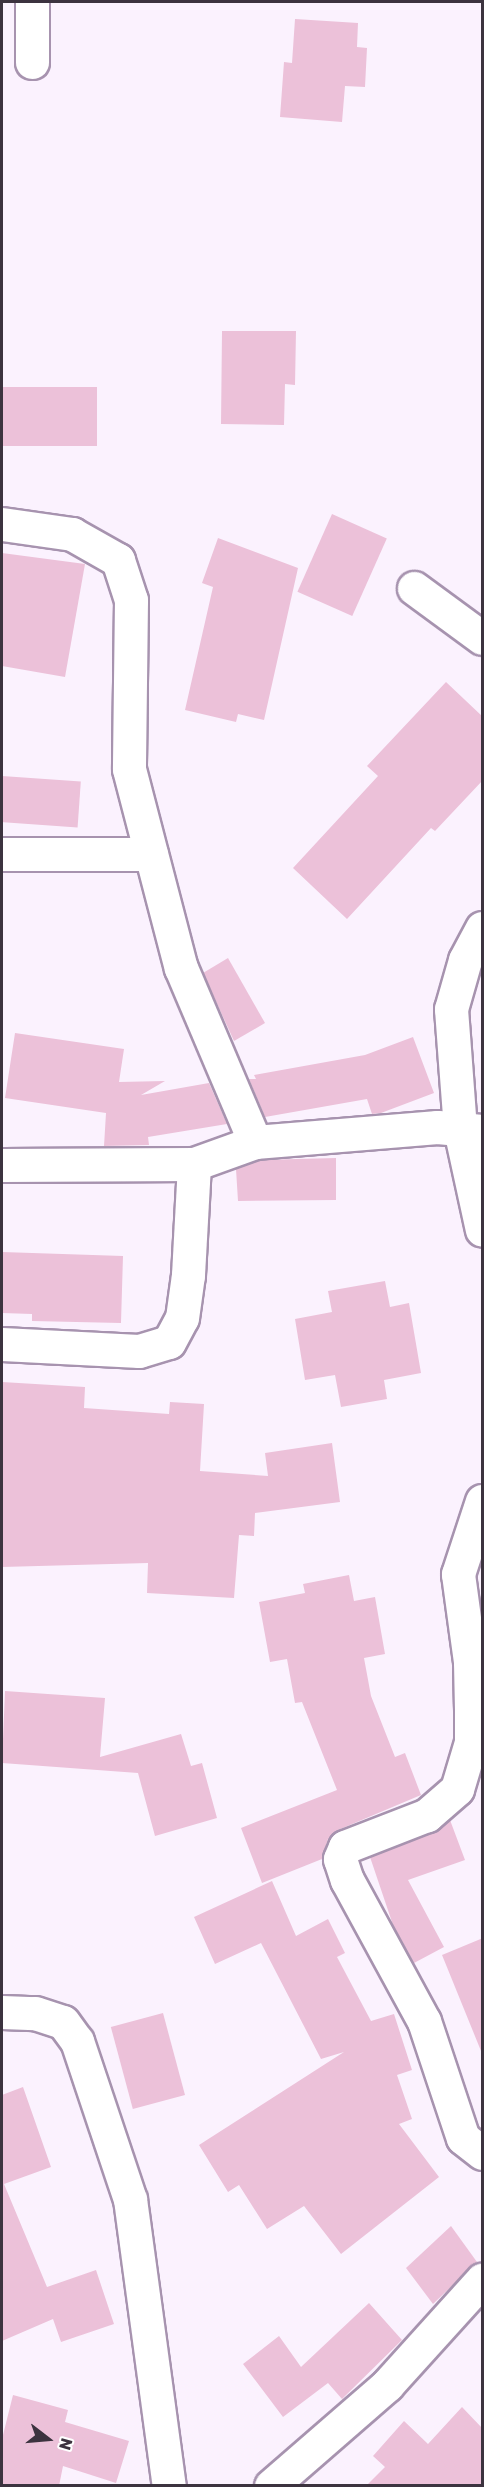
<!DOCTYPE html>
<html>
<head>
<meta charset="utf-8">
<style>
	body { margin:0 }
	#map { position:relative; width:484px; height:2487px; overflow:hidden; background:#fbf2fe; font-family:Rubik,sans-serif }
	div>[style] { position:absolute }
	.building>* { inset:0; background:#ecc1d9; transform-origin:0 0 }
	.roads { filter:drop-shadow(2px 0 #a793af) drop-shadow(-2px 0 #a793af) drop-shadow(0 2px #a793af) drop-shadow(0 -2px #a793af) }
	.minor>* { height:33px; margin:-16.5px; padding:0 16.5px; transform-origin:16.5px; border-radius:16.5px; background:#fff }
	span { translate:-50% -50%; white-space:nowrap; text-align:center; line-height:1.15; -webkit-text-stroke:4.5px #fff; paint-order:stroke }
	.frame { position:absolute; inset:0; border:3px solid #3c333f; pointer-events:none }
	.north { position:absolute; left:18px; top:2409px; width:60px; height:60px; -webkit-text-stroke:4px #fff; paint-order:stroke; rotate:106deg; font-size:16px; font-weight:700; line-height:24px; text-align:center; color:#3c333f }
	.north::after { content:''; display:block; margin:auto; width:21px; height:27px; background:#3c333f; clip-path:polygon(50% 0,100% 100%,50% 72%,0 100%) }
</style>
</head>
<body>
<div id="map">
	<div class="building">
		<div style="clip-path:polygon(295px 19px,358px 23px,357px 47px,367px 48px,365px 87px,345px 86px,342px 122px,280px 117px,284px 62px,292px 63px)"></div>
		<div style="clip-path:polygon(222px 331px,296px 331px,295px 385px,285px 384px,284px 425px,221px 424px)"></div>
		<div style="left:97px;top:387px;width:59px;height:95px;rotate:90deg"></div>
		<div style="left:332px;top:514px;width:60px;height:85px;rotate:24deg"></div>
		<div style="clip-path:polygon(218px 538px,298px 568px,264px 720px,238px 714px,236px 722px,185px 710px,213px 587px,202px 583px)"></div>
		<div style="clip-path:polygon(2px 553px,85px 564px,65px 677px,2px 666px)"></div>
		<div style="clip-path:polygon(446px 682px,483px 717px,483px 780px,435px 831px,431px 828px,347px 919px,293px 868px,378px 776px,367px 766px)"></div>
		<div style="left:2px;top:776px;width:79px;height:46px;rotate:4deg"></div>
		<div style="clip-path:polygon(228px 958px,265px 1023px,234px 1041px,203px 973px)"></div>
		<div style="clip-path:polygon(15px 1033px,124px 1049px,119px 1082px,165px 1081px,141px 1095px,209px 1083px,227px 1124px,148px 1137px,149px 1145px,104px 1146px,106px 1113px,5px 1098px)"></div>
		<div style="clip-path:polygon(413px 1037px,434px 1093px,381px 1113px,372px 1114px,367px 1099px,265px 1117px,249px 1079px,256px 1079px,254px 1075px,365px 1055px)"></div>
		<div style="clip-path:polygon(336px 1158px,336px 1200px,238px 1201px,236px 1169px,259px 1160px)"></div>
		<div style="clip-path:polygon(2px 1252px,123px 1256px,121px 1323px,32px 1321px,32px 1314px,2px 1313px)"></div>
		<div style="clip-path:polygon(385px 1281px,390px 1307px,409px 1303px,421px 1373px,384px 1380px,387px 1399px,341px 1407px,335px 1375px,305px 1380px,295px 1319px,332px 1312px,328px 1291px)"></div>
		<div style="clip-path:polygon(2px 1382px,85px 1387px,84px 1408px,169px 1414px,170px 1402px,204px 1404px,200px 1471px,268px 1476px,265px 1453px,332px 1443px,340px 1502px,255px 1513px,254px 1536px,239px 1535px,234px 1598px,147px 1593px,148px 1563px,2px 1567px)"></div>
		<div style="clip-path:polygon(349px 1575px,354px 1601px,375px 1597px,385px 1654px,364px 1658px,371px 1696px,395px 1757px,405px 1753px,421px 1795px,338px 1830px,328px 1839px,322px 1859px,262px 1883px,241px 1828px,337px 1790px,302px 1702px,295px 1703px,287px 1659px,270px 1662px,259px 1602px,305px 1593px,303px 1584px)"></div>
		<div style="clip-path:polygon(5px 1691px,105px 1698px,100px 1757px,181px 1734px,191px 1766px,202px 1763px,217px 1818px,155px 1836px,138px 1773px,2px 1763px)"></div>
		<div style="clip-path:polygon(450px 1820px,465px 1860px,408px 1880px,444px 1947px,414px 1963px,393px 1925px,370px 1857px,434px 1832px)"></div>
		<div style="clip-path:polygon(272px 1881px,296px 1936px,328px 1919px,345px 1953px,337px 1957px,371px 2021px,394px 2014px,412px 2070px,397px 2075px,412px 2119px,399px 2124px,439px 2177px,341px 2254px,304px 2206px,267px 2229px,239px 2185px,228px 2192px,199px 2145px,344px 2052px,321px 2059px,261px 1943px,215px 1964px,194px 1917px)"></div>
		<div style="clip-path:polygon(483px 1938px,483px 2051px,481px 2051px,442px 1955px)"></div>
		<div style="left:163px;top:2013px;width:85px;height:54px;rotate:75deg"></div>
		<div style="clip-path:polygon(23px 2087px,51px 2167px,4px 2184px,47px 2287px,96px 2270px,114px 2324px,61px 2342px,53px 2319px,2px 2341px,2px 2095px)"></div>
		<div style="clip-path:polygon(451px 2226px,477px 2262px,433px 2304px,406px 2268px)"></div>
		<div style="clip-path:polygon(369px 2303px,402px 2340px,342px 2399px,328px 2383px,283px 2417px,243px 2364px,279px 2336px,301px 2367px)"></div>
		<div style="clip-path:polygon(13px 2395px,68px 2410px,65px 2422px,129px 2441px,116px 2483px,63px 2466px,59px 2486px,2px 2486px,2px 2439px)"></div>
		<div style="clip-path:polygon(462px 2407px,483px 2429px,483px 2486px,366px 2486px,385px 2467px,373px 2456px,404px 2421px,428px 2444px)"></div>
	</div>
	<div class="roads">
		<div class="minor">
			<div style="left:32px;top:62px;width:60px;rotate:-90deg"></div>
			<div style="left:2px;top:524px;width:71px;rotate:8.1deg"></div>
			<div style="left:72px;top:534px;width:53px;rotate:29.5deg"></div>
			<div style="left:118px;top:560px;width:42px;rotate:72deg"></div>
			<div style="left:131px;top:600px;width:169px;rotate:90.7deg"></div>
			<div style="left:129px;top:769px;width:206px;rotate:75.4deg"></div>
			<div style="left:181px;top:968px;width:189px;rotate:67deg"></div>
			<div style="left:414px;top:588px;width:84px;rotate:36.3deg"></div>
			<div style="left:2px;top:854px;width:149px"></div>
			<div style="left:482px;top:928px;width:36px;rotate:118deg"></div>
			<div style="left:465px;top:960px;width:51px;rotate:105.9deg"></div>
			<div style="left:451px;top:1009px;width:120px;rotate:85.7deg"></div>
			<div style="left:460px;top:1129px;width:103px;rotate:77.7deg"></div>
			<div style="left:2px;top:1165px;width:192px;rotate:-0.3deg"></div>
			<div style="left:194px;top:1164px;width:65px;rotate:-19.8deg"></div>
			<div style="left:255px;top:1142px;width:183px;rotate:-4.7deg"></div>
			<div style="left:437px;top:1127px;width:45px;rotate:5.1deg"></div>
			<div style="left:2px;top:1344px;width:137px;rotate:2.9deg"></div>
			<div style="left:139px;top:1351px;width:31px;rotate:-17deg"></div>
			<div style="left:169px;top:1342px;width:27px;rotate:-62deg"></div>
			<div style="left:182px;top:1318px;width:43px;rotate:-82.1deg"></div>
			<div style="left:188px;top:1275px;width:111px;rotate:-86.9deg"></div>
			<div style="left:482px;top:1501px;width:77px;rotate:108.2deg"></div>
			<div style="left:458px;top:1574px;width:89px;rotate:82.2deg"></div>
			<div style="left:470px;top:1662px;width:47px;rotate:88.8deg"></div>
			<div style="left:471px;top:1709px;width:33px;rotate:90deg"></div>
			<div style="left:471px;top:1742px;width:49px;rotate:106.6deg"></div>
			<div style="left:457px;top:1789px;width:40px;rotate:139deg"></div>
			<div style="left:427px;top:1815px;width:88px;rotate:158.7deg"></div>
			<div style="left:345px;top:1847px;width:13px;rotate:113deg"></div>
			<div style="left:340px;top:1859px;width:22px;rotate:72deg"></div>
			<div style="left:347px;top:1880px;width:161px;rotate:61.4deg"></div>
			<div style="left:424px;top:2021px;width:123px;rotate:71.6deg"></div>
			<div style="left:463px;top:2138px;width:24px;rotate:38deg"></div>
			<div style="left:2px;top:2012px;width:33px;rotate:2deg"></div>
			<div style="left:35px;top:2013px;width:29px;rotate:18deg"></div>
			<div style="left:63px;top:2022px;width:24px;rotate:54deg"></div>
			<div style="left:77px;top:2041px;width:167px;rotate:71.5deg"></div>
			<div style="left:130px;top:2199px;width:290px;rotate:82.3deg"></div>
			<div style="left:271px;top:2486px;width:154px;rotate:-41deg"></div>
			<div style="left:387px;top:2385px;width:142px;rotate:-47.9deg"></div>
		</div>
	</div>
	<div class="frame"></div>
	<div class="north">N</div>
</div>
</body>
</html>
